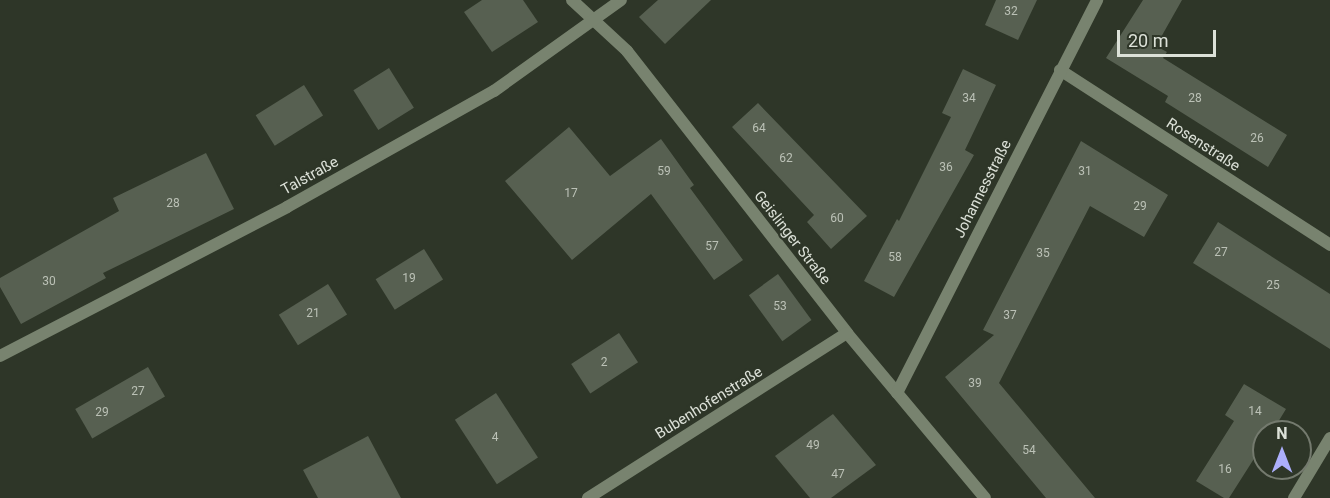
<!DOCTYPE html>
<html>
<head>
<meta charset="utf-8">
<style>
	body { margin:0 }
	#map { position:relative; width:1330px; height:498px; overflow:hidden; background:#2e3628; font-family:Roboto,sans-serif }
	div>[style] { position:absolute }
	.building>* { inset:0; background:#576051; transform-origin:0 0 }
	.street>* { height:12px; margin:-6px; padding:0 6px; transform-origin:6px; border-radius:6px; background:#78836f }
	span { translate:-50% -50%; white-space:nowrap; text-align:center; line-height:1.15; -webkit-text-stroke:4.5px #2e3628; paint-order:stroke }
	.number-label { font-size:12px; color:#bbc1b6 }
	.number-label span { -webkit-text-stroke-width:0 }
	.street-label { font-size:15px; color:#dce1d8 }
	.north { position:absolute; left:1252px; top:420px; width:60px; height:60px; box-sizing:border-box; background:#2e3628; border:2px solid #747a6e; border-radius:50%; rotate:0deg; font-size:16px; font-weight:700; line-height:24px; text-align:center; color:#dce1d8 }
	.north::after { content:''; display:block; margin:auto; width:21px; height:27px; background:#acaffb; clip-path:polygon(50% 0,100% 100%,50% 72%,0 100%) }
	.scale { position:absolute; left:1117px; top:30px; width:99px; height:27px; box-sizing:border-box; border:3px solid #dce1d8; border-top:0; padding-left:8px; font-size:18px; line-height:21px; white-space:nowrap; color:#dce1d8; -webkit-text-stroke:4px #2e3628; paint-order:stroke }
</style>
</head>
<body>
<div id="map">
	<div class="building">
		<div style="clip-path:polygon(482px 0,523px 0,538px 22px,492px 52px,464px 12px)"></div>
		<div style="clip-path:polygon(658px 0,711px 0,665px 44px,639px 17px)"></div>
		<div style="clip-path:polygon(996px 0,1037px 0,1018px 40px,985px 25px)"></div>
		<div style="clip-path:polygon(1143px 0,1182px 0,1156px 46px,1167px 52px,1163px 58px,1287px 135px,1268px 167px,1165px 102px,1168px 96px,1106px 58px)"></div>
		<div style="left:389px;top:68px;width:47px;height:42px;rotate:58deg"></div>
		<div style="clip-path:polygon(963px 69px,996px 85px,965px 150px,974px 155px,894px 297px,864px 281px,897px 219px,899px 221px,951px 117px,942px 113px)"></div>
		<div style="left:304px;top:85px;width:36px;height:57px;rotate:58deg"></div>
		<div style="clip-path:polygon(758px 103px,867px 216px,831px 249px,807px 222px,814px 215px,732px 127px)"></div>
		<div style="clip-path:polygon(569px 127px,610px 176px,661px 139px,694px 185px,690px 188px,743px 260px,714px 280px,651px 194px,572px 260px,505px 181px)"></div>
		<div style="clip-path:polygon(1081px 141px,1168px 195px,1144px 237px,1090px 206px,999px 383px,1095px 498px,1046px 498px,945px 377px,994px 335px,983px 330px)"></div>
		<div style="clip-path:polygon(206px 153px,234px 209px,103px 273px,106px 278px,21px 324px,0 287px,0 278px,119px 211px,113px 198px)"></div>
		<div style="clip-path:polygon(1218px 222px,1330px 294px,1330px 349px,1193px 263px)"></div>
		<div style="left:424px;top:249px;width:36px;height:57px;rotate:58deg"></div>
		<div style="left:778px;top:274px;width:57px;height:36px;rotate:54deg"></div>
		<div style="left:328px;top:284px;width:36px;height:58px;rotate:58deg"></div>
		<div style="left:619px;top:333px;width:35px;height:57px;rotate:57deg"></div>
		<div style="left:148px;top:367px;width:34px;height:84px;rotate:60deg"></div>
		<div style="clip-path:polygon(1244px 384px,1286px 409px,1272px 432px,1264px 432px,1264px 443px,1229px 498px,1224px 498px,1196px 481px,1234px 421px,1225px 415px)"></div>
		<div style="left:496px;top:393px;width:77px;height:49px;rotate:57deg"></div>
		<div style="clip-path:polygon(833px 414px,876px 465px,831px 498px,810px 498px,775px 456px)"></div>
		<div style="clip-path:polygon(368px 436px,401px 498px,318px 498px,303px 470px)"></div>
	</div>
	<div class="street">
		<div style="left:572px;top:0;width:75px;rotate:42.8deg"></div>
		<div style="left:627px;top:51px;width:358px;rotate:52deg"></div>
		<div style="left:847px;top:333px;width:215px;rotate:50.1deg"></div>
		<div style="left:1060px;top:70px;width:322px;rotate:32.9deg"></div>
		<div style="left:0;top:356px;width:323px;rotate:-27.4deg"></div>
		<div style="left:287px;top:207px;width:237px;rotate:-29.3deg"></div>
		<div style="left:494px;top:91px;width:156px;rotate:-35.6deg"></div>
		<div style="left:897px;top:393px;width:441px;rotate:-63deg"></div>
		<div style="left:588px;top:498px;width:307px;rotate:-32.5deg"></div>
		<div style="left:1294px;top:498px;width:70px;rotate:-59deg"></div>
	</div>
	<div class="number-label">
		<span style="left:1011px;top:12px">32</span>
		<span style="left:969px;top:99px">34</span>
		<span style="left:1195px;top:99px">28</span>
		<span style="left:759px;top:129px">64</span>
		<span style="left:1257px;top:139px">26</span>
		<span style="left:786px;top:159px">62</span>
		<span style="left:946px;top:168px">36</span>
		<span style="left:664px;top:172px">59</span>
		<span style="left:1085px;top:172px">31</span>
		<span style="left:571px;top:194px">17</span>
		<span style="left:173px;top:204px">28</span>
		<span style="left:1140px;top:207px">29</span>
		<span style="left:837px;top:219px">60</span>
		<span style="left:712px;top:247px">57</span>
		<span style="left:1221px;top:253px">27</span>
		<span style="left:1043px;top:254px">35</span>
		<span style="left:895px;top:258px">58</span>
		<span style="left:409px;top:279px">19</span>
		<span style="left:49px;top:282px">30</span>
		<span style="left:1273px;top:286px">25</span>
		<span style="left:780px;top:307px">53</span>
		<span style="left:313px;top:314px">21</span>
		<span style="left:1010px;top:316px">37</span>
		<span style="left:604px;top:363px">2</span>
		<span style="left:975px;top:384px">39</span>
		<span style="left:138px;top:392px">27</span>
		<span style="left:1255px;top:412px">14</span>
		<span style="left:102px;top:413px">29</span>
		<span style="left:495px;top:438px">4</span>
		<span style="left:813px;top:446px">49</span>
		<span style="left:1029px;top:451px">54</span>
		<span style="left:1225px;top:470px">16</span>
		<span style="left:838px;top:475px">47</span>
	</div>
	<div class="street-label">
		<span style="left:1203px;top:145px;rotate:33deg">Rosenstraße</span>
		<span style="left:310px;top:176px;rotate:-29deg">Talstraße</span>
		<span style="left:983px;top:189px;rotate:-63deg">Johannesstraße</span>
		<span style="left:792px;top:238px;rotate:52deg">Geislinger Straße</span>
		<span style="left:709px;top:403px;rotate:-32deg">Bubenhofenstraße</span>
	</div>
	<div class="north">N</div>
	<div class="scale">20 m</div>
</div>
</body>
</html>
